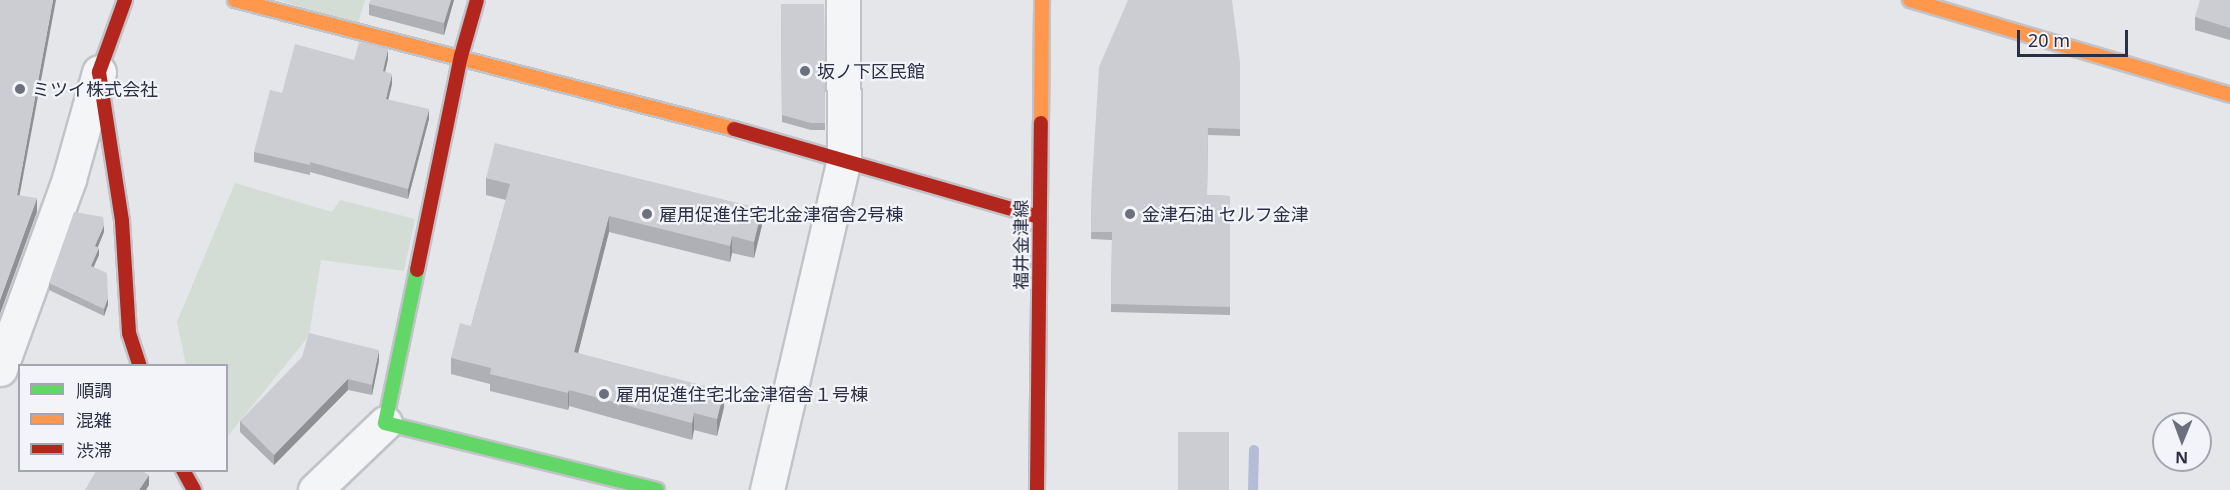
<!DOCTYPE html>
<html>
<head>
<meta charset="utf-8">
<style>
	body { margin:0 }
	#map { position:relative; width:2230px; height:490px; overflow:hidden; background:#e5e6ea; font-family:"Noto Sans","Noto Sans JP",sans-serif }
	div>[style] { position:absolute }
	.green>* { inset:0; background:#d3ddd5 }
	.stream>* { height:10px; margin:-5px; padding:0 5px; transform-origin:5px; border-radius:5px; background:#b3bdd5 }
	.roads { filter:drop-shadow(2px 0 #c2c3c8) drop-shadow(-2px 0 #c2c3c8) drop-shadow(0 2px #c2c3c8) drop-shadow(0 -2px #c2c3c8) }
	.street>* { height:33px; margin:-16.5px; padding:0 16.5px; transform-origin:16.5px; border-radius:16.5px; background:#f4f5f7 }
	.fast>* { height:14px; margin:-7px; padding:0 7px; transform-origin:7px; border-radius:7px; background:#63d668 }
	.slow>* { height:14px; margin:-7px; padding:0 7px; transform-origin:7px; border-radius:7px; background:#ff974d }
	.jam>* { height:14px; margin:-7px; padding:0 7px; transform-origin:7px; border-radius:7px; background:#b3261e }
	.wall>* { inset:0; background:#afb0b5 }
	.shaded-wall>* { inset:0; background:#8f9093 }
	.building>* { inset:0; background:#cccdd2; transform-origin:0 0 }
	.dots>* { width:16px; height:16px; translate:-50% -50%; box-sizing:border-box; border:3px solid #f3f4f9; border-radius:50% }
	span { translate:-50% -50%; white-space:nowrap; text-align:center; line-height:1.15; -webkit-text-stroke:4.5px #f3f4f9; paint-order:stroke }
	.poi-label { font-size:18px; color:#2b2f44 }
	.left { translate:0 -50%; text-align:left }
	.street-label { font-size:18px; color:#2b2f44 }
	.legend { position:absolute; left:18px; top:364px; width:210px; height:108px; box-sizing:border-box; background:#f3f4f9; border:2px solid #a3a5b1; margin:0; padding:8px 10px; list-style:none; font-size:18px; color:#2b2f44 }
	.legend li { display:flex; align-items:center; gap:12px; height:30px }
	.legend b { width:30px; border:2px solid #a3a5b1 }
	.north { position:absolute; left:2152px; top:412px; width:60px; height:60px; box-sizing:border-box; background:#f3f4f9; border:2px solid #a3a5b1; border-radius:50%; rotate:181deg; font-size:16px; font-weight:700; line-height:24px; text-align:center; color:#2b2f44 }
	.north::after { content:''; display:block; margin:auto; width:21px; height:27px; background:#6c6f7e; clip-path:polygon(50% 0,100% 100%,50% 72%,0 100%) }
	.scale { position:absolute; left:2017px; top:30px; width:111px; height:27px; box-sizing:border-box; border:3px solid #2b2f44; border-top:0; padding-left:8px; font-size:18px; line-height:21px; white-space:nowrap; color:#2b2f44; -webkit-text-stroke:4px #f3f4f9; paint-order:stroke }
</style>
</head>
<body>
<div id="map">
	<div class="green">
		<div style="clip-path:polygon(278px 0,365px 0,358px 24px)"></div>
		<div style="clip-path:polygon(235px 183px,332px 212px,340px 200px,415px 219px,404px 271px,321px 260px,309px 336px,227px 437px,226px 366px,186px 365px,177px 322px)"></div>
	</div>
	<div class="stream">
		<div style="left:1253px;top:490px;width:40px;rotate:-88.6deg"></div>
	</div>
	<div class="roads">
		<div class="street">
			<div style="left:0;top:369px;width:202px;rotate:-70deg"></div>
			<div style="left:69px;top:179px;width:111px;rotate:-74.3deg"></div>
			<div style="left:315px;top:490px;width:97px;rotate:-43.7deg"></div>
			<div style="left:767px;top:490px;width:339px;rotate:-76.9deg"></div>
			<div style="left:844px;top:160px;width:160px;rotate:-90.4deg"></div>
		</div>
		<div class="fast">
			<div style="left:417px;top:270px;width:156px;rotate:101.8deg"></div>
			<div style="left:385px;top:423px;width:280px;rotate:13.8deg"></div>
		</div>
		<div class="slow">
			<div style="left:235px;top:0;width:515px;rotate:14.49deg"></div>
			<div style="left:1910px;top:0;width:334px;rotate:16.5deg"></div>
			<div style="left:1041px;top:123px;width:123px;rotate:-89.5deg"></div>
		</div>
		<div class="jam">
			<div style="left:125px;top:0;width:77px;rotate:109.9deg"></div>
			<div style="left:99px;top:72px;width:151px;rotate:81.2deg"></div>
			<div style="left:122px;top:221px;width:112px;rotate:86.4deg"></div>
			<div style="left:129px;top:333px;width:35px;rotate:72deg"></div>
			<div style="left:734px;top:129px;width:317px;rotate:16.1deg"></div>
			<div style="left:417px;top:270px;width:218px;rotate:-78.4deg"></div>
			<div style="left:461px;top:56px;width:58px;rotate:-74.1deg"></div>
			<div style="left:183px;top:470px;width:23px;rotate:61deg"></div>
			<div style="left:1037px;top:490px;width:367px;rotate:-89.4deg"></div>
		</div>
	</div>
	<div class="wall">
		<div style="clip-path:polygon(371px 0,454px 0,444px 35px,369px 15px,369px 4px)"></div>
		<div style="clip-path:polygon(2230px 0,2230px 40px,2195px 30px,2195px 17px)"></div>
		<div style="clip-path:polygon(781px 4px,824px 4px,825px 130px,811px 130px,782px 122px)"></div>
		<div style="clip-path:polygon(388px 59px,385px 72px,392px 84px,388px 100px,429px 119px,408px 199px,310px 172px,310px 175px,254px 162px,254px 152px,282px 93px,354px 60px)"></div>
		<div style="clip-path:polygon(1240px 62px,1240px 136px,1208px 135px,1207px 195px,1230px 196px,1230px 315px,1111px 312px,1112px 240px,1091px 239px,1092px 182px)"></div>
		<div style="clip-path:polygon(486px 178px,762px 225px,754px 258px,732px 253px,730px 262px,609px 232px,578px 353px,724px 407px,717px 436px,694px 430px,692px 440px,569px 406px,568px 410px,490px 391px,490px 384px,451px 374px,451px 358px,471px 326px,506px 200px,486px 195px)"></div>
		<div style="clip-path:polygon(104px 232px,98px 247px,99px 255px,93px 267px,108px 305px,104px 316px,49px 290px,49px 283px)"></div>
		<div style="clip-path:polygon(379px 361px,372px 395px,348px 390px,274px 465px,240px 432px,240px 421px)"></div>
	</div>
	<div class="shaded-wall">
		<div style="clip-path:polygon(53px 0,56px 0,17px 209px,17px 195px)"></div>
		<div style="clip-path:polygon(451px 0,454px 0,444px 35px,444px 23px)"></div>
		<div style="clip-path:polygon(388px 49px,388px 59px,383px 81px,383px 71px)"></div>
		<div style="clip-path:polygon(392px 74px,392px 84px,386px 109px,386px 99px)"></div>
		<div style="clip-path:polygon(429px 109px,429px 119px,408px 199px,408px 189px)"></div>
		<div style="clip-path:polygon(37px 198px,37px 212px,0 314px,0 300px)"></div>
		<div style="clip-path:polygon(762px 209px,762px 225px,754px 258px,754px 242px)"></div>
		<div style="clip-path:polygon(609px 216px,609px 232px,574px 369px,574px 352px)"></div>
		<div style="clip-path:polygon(104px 225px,104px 232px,95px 253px,95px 246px)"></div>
		<div style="clip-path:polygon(732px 236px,732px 253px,730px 262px,730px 246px)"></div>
		<div style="clip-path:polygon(99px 248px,99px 255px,91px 273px,91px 266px)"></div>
		<div style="clip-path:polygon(108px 298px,108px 305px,104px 316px,104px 309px)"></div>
		<div style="clip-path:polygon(379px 350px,379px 361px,372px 395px,372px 385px)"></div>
		<div style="clip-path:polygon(348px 379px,348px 390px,274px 465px,274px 455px)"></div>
		<div style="clip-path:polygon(569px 390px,569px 406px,568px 410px,568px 393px)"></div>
		<div style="clip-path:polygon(724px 391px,724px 407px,717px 436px,717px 419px)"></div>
		<div style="clip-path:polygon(694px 413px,694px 430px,692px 440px,692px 423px)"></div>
		<div style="clip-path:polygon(149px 475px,149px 485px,146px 490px,139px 490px)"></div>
	</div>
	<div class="building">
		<div style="clip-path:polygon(0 0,53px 0,17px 195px,37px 198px,0 300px)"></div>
		<div style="clip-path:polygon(371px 0,451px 0,444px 23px,369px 4px)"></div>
		<div style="clip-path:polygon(1128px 0,1232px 0,1240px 62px,1240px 129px,1208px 128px,1207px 195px,1230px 196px,1230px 307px,1111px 304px,1112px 232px,1091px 232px,1092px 182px,1099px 67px)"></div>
		<div style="clip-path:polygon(2200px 0,2230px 0,2230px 28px,2195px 17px)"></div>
		<div style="clip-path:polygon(781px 4px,824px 4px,825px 123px,811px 123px,782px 115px)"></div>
		<div style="clip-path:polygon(359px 42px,388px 49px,383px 71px,392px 74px,386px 99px,429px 109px,408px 189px,310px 162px,310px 165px,254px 152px,270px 90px,282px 93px,295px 44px,354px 60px)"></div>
		<div style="clip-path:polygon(495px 143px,762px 209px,754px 242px,732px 236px,730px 246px,609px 216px,574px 352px,724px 391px,717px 419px,694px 413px,692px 423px,569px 390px,568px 393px,490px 374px,491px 368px,451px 358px,460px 323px,471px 326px,510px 184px,486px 178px)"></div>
		<div style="clip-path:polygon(74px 212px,103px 217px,104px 225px,95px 246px,99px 248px,91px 266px,107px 273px,108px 298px,104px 309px,49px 283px)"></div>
		<div style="clip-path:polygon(309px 333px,379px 350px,372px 385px,348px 379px,274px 455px,240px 421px,302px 357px)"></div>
		<div style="left:1178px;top:432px;width:51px;height:58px"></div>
		<div style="clip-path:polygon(96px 471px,142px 471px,149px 475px,139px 490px,85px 490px)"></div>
	</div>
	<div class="dots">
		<div style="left:805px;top:71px;background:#6c6f7e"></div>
		<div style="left:20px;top:89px;background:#6c6f7e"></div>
		<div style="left:647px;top:214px;background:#6c6f7e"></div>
		<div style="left:1130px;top:214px;background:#6c6f7e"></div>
		<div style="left:604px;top:394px;background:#6c6f7e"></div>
	</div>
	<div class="poi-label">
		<span class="left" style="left:817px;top:71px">坂ノ下区民館</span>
		<span class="left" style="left:32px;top:89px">ミツイ株式会社</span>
		<span class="left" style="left:659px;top:214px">雇用促進住宅北金津宿舎2号棟</span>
		<span class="left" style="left:1142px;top:214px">金津石油 セルフ金津</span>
		<span class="left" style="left:616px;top:394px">雇用促進住宅北金津宿舎１号棟</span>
	</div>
	<div class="street-label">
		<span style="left:1021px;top:245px;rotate:-90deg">福井金津線</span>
	</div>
	<ul class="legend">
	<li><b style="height:8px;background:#63d668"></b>順調</li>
	<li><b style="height:8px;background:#ff974d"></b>混雑</li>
	<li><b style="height:8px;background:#b3261e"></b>渋滞</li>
	</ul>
	<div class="north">N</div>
	<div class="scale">20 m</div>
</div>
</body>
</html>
